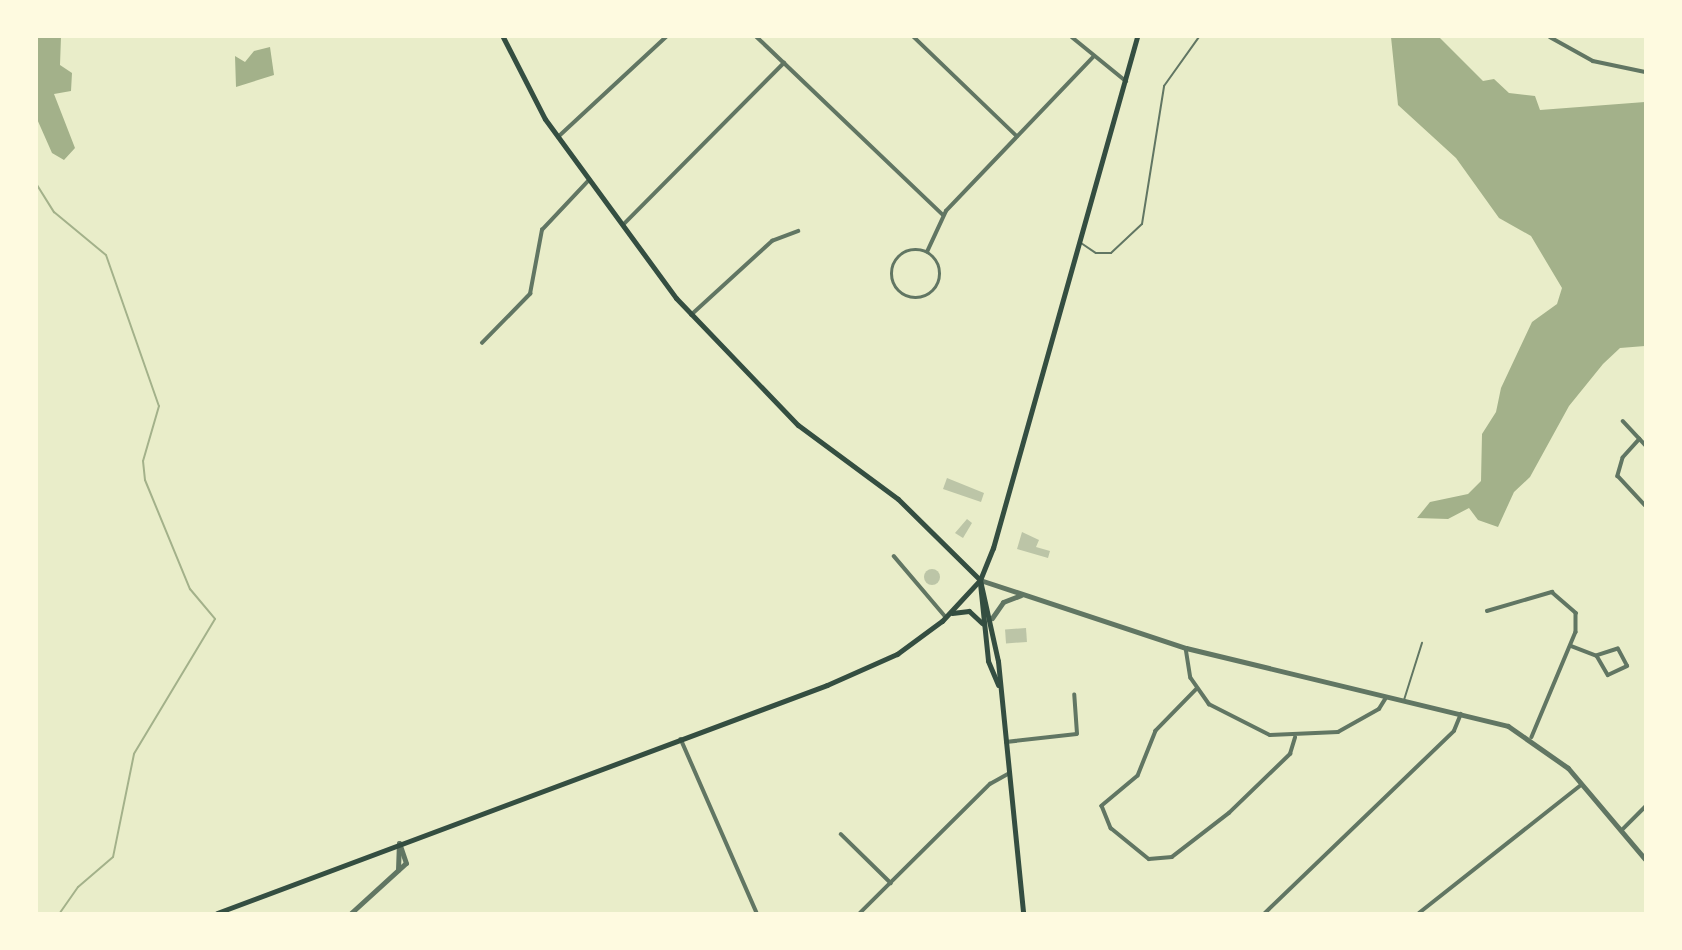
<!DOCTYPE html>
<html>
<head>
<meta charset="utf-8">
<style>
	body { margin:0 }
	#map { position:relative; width:1682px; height:950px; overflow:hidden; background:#e9edc9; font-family:Quicksand,sans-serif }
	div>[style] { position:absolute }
	.water>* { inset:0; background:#a3b18a }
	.stream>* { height:2px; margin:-1px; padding:0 1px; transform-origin:1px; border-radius:1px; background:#a3b18a }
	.building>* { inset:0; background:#bcc5a7; transform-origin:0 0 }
	.round { border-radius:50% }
	.service>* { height:2px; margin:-1px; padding:0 1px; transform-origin:1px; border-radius:1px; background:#617663 }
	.minor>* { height:3.5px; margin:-1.75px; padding:0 1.75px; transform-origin:1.75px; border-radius:1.75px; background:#617663 }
	.minor>.ring { margin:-1.75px; padding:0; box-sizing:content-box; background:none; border:3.5px solid #617663; border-radius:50% }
	.tertiary>* { height:5px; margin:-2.5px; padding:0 2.5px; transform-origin:2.5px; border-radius:2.5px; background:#617663 }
	.secondary>* { height:5px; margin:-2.5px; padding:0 2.5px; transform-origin:2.5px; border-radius:2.5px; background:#344e41 }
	span { translate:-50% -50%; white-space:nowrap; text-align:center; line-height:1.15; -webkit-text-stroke:5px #fefae0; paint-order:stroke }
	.frame { position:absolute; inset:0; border:38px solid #fefae0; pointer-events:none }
</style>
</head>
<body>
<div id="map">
	<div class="water">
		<div style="clip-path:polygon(37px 37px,61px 37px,60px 65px,72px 73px,71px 91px,54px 94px,75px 148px,64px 160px,52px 153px,37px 119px)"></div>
		<div style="clip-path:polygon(1391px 37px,1439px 37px,1483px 81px,1494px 79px,1509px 93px,1535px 96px,1540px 110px,1645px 102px,1645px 346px,1620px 348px,1603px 364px,1569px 406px,1530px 477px,1514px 492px,1498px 527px,1478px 520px,1469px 508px,1448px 519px,1417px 518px,1430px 502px,1468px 494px,1481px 481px,1482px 434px,1496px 412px,1501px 388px,1532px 322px,1557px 304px,1562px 288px,1531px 236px,1499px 218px,1456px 158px,1398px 105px)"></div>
		<div style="clip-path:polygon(270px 47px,274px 75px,236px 87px,235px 56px,245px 62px,254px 51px)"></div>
	</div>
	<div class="stream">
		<div style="left:37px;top:185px;width:32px;rotate:58deg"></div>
		<div style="left:54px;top:212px;width:67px;rotate:39.6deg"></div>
		<div style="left:106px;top:255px;width:160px;rotate:70.7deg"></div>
		<div style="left:159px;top:406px;width:57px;rotate:106.2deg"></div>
		<div style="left:143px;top:461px;width:19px;rotate:84deg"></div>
		<div style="left:145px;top:480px;width:118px;rotate:67.6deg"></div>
		<div style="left:190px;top:589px;width:39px;rotate:50deg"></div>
		<div style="left:215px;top:619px;width:157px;rotate:121deg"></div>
		<div style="left:134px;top:754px;width:105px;rotate:101.5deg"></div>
		<div style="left:113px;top:857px;width:46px;rotate:139.4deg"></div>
		<div style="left:78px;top:887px;width:32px;rotate:125deg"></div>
	</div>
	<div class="building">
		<div style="clip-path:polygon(947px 478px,984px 493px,981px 502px,943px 489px)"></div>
		<div style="clip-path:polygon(967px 519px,972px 523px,963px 538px,955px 533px)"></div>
		<div style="clip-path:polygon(1022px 532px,1039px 540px,1036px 547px,1050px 551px,1048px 558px,1017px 549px)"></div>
		<div class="round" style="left:924px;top:569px;width:16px;height:16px"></div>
		<div style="left:1026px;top:628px;width:14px;height:21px;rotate:86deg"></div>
	</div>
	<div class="service">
		<div style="left:1081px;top:243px;width:18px;rotate:34deg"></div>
		<div style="left:1096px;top:253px;width:15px"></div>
		<div style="left:1111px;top:253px;width:42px;rotate:-43.1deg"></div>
		<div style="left:1142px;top:224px;width:140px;rotate:-80.9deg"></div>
		<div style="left:1164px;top:86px;width:60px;rotate:-54.5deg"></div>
		<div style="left:1404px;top:700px;width:60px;rotate:-72.5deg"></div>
	</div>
	<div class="minor">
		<div style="left:757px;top:37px;width:256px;rotate:43.7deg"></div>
		<div style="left:914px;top:37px;width:143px;rotate:43.9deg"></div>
		<div style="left:1072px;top:37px;width:70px;rotate:39.2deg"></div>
		<div style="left:1550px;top:37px;width:49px;rotate:29.2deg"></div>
		<div style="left:1593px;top:61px;width:53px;rotate:11.9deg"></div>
		<div style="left:558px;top:137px;width:147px;rotate:-42.8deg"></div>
		<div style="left:624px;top:224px;width:227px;rotate:-45.2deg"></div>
		<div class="ring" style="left:892px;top:250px;width:44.5px;height:44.5px"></div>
		<div style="left:927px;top:252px;width:45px;rotate:-65.1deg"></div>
		<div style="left:946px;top:211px;width:213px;rotate:-46.3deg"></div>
		<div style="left:691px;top:315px;width:110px;rotate:-42.4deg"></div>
		<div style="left:772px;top:241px;width:28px;rotate:-21deg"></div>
		<div style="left:482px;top:343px;width:69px;rotate:-45.6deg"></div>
		<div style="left:530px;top:294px;width:65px;rotate:-79.4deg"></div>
		<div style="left:542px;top:230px;width:69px;rotate:-46.8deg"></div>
		<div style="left:1623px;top:421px;width:33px;rotate:47deg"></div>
		<div style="left:1640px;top:439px;width:25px;rotate:132deg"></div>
		<div style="left:1623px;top:458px;width:19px;rotate:106deg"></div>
		<div style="left:1618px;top:476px;width:40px;rotate:47deg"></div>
		<div style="left:894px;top:556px;width:80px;rotate:49.6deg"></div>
		<div style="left:1487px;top:611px;width:68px;rotate:-16.3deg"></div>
		<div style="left:1552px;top:592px;width:32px;rotate:41deg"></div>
		<div style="left:1576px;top:613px;width:19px;rotate:90deg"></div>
		<div style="left:1576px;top:632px;width:114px;rotate:112.7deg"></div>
		<div style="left:1571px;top:646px;width:28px;rotate:21deg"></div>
		<div style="left:1597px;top:656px;width:22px;rotate:60deg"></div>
		<div style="left:1608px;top:675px;width:21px;rotate:-25deg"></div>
		<div style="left:1627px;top:666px;width:19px;rotate:-118deg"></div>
		<div style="left:1618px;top:649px;width:22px;rotate:162deg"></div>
		<div style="left:1186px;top:648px;width:30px;rotate:81deg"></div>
		<div style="left:1191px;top:678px;width:32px;rotate:55deg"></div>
		<div style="left:1209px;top:704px;width:68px;rotate:26.9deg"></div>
		<div style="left:1270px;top:735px;width:68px;rotate:-2.5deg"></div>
		<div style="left:1338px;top:732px;width:47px;rotate:-29.3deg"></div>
		<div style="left:1379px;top:709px;width:13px;rotate:-58deg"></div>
		<div style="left:1197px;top:689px;width:59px;rotate:134.3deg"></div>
		<div style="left:1156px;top:731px;width:48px;rotate:111.8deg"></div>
		<div style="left:1138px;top:776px;width:47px;rotate:140.2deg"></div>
		<div style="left:1102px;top:806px;width:24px;rotate:68deg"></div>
		<div style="left:1111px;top:828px;width:49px;rotate:39.2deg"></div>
		<div style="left:1149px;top:859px;width:23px;rotate:-5deg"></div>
		<div style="left:1172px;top:857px;width:72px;rotate:-37.7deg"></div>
		<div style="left:1229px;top:813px;width:85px;rotate:-44deg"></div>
		<div style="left:1290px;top:754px;width:17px;rotate:-73deg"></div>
		<div style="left:681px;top:739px;width:190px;rotate:66.4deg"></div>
		<div style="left:1006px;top:742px;width:71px;rotate:-6.4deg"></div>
		<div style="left:1077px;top:734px;width:39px;rotate:-94deg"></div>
		<div style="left:1622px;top:830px;width:33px;rotate:-45deg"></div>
		<div style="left:841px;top:834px;width:70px;rotate:44.4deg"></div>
		<div style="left:860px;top:913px;width:183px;rotate:-44.8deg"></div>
		<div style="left:990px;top:784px;width:21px;rotate:-29deg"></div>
		<div style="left:1265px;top:913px;width:262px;rotate:-43.9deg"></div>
		<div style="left:1454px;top:731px;width:18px;rotate:-68deg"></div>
		<div style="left:1419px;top:913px;width:206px;rotate:-38.3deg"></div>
	</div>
	<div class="tertiary">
		<div style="left:980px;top:580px;width:217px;rotate:18.3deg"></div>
		<div style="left:1186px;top:648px;width:331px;rotate:13.6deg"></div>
		<div style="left:1508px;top:726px;width:73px;rotate:35deg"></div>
		<div style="left:1568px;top:768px;width:119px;rotate:49.8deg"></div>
		<div style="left:992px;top:618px;width:19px;rotate:-55deg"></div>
		<div style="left:1003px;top:602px;width:19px;rotate:-21deg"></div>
		<div style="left:398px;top:870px;width:27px;rotate:-88deg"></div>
		<div style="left:351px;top:913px;width:74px;rotate:-42.3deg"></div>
		<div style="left:406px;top:863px;width:21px;rotate:-109deg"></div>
	</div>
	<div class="secondary">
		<div style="left:503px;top:37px;width:92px;rotate:62.9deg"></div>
		<div style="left:545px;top:119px;width:222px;rotate:53.8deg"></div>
		<div style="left:676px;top:298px;width:176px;rotate:46.2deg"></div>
		<div style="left:798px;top:425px;width:124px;rotate:36.5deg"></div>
		<div style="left:898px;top:499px;width:115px;rotate:44.6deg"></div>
		<div style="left:980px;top:580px;width:83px;rotate:77.5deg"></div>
		<div style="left:998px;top:661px;width:253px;rotate:84.3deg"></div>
		<div style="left:980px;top:583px;width:78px;rotate:84.1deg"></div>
		<div style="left:988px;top:661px;width:26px;rotate:67deg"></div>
		<div style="left:952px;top:613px;width:17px;rotate:-7deg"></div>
		<div style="left:969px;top:611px;width:18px;rotate:43deg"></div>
		<div style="left:217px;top:913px;width:651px;rotate:-20.49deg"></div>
		<div style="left:827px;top:685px;width:77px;rotate:-23.9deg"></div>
		<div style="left:897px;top:654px;width:56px;rotate:-36.3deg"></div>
		<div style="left:942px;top:621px;width:56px;rotate:-47.2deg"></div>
		<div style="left:980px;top:580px;width:35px;rotate:-68deg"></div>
		<div style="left:993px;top:548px;width:531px;rotate:-74.26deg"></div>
	</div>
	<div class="frame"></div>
</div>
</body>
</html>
